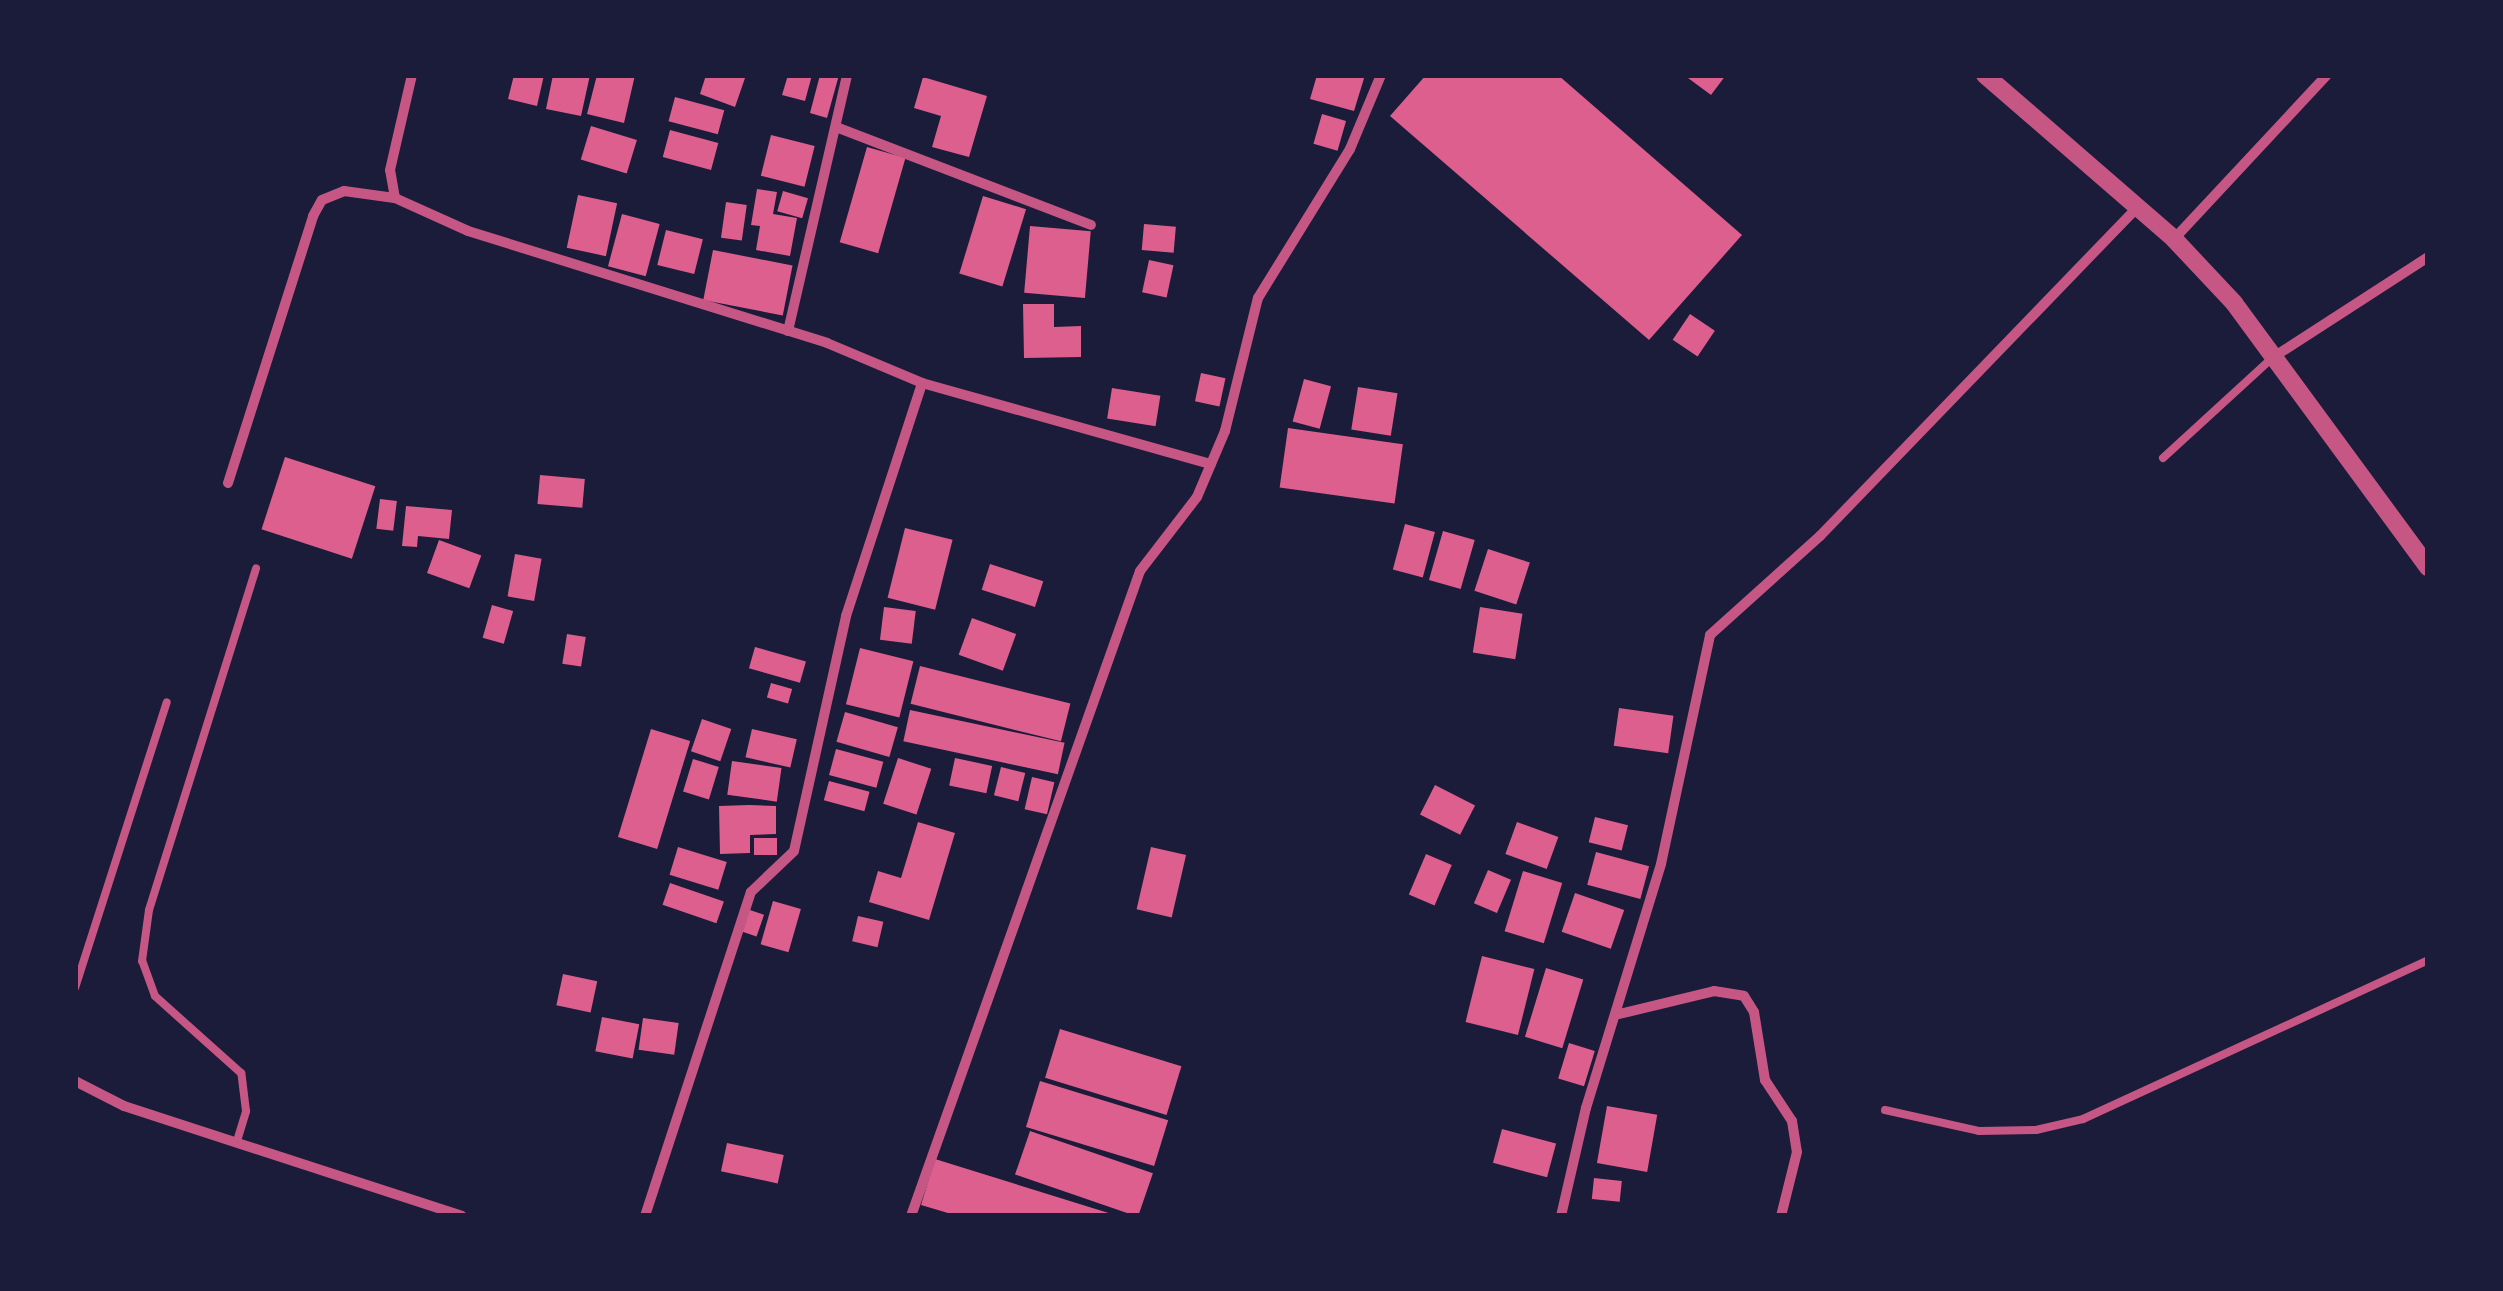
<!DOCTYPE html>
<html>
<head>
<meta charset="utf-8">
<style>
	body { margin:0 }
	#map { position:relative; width:2503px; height:1291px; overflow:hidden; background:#1b1b3a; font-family:"DM Sans",sans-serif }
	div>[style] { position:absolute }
	.building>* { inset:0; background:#dd5f8e; transform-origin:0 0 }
	.service>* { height:8px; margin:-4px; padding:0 4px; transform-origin:4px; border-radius:4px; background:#c65784 }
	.minor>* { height:10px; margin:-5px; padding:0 5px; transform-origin:5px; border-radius:5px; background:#c65784 }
	.tertiary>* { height:18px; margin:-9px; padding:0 9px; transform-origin:9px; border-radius:9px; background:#c65784 }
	span { translate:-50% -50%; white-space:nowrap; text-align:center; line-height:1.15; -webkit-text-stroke:9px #1b1b3a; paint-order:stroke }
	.frame { position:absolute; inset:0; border:78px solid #1b1b3a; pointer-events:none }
</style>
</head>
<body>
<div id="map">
	<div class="building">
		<div style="clip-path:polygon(514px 75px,544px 75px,537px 106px,508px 99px)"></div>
		<div style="clip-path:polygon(553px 75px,590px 75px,581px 116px,546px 109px)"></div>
		<div style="clip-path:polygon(597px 75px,635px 75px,624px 123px,587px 114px)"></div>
		<div style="clip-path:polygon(706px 75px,746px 75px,735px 107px,700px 94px)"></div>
		<div style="clip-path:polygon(788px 75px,812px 75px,805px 101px,782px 95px)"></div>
		<div style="clip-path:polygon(820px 75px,839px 75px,827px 118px,810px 113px)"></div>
		<div style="clip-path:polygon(1317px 75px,1365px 75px,1354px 111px,1310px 99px)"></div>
		<div style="clip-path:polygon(1426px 75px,1558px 75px,1742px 235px,1649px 340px,1390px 116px)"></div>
		<div style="clip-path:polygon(1684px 75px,1726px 75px,1711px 95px)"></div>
		<div style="clip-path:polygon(923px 77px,987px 96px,969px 157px,932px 147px,941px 116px,914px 108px)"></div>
		<div style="left:675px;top:97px;width:51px;height:25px;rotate:15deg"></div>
		<div style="left:1322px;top:114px;width:25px;height:31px;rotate:16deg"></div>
		<div style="left:591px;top:126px;width:48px;height:35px;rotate:17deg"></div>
		<div style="left:670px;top:130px;width:50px;height:28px;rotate:15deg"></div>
		<div style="left:771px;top:135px;width:45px;height:42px;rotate:14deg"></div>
		<div style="left:867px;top:147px;width:40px;height:99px;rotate:16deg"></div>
		<div style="clip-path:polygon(757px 189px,777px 192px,773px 214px,797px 218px,790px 256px,756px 250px,760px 226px,751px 225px)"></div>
		<div style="left:783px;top:191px;width:26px;height:21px;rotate:16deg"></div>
		<div style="left:578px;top:195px;width:40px;height:54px;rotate:12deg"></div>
		<div style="left:983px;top:196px;width:45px;height:81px;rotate:17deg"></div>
		<div style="left:726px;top:202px;width:21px;height:36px;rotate:8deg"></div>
		<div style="left:622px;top:214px;width:39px;height:54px;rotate:15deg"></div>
		<div style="left:1144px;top:224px;width:32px;height:26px;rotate:5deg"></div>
		<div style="left:1030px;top:226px;width:61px;height:67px;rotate:5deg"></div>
		<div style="left:666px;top:230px;width:38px;height:36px;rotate:14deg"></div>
		<div style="left:713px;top:250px;width:81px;height:51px;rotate:11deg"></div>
		<div style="left:1149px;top:260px;width:25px;height:33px;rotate:12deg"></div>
		<div style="clip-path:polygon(1023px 304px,1054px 304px,1054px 327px,1081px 326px,1081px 357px,1024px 358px)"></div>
		<div style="left:1690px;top:314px;width:30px;height:31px;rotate:34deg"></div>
		<div style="left:1201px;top:373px;width:25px;height:29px;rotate:12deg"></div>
		<div style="left:1304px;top:379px;width:28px;height:44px;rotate:15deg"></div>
		<div style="left:1358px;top:387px;width:40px;height:43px;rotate:9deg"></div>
		<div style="left:1112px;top:388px;width:49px;height:31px;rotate:9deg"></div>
		<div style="left:1288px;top:428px;width:116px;height:60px;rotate:8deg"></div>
		<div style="left:285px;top:457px;width:95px;height:76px;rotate:18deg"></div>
		<div style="left:540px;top:475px;width:45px;height:29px;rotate:5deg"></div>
		<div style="left:380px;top:499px;width:17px;height:30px;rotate:7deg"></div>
		<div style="clip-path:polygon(406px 506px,452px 510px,449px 539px,418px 536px,417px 547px,402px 546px)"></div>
		<div style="left:1405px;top:524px;width:31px;height:47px;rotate:15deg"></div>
		<div style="left:905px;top:528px;width:49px;height:72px;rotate:14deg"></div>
		<div style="left:1443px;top:531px;width:33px;height:51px;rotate:16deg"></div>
		<div style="left:439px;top:540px;width:45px;height:35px;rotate:20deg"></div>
		<div style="left:1488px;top:549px;width:44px;height:44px;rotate:18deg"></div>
		<div style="left:515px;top:554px;width:27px;height:43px;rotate:10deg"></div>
		<div style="left:990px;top:564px;width:56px;height:27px;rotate:18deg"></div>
		<div style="left:492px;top:605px;width:22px;height:34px;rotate:16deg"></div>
		<div style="left:884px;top:607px;width:32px;height:33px;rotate:7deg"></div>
		<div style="left:1480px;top:607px;width:43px;height:46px;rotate:9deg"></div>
		<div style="left:972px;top:618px;width:47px;height:39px;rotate:20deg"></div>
		<div style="left:567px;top:634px;width:19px;height:30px;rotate:9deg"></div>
		<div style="left:755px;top:647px;width:53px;height:22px;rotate:16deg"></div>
		<div style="left:860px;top:648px;width:55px;height:58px;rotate:14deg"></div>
		<div style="left:920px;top:666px;width:155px;height:39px;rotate:14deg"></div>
		<div style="left:771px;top:683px;width:22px;height:15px;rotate:16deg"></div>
		<div style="left:1619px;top:708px;width:55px;height:38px;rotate:8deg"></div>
		<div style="left:910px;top:710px;width:158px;height:32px;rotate:12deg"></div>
		<div style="left:845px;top:712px;width:55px;height:31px;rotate:16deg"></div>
		<div style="left:702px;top:719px;width:31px;height:34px;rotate:19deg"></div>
		<div style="left:651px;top:729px;width:41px;height:113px;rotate:17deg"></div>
		<div style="left:752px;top:729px;width:46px;height:29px;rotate:13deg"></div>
		<div style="left:836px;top:749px;width:49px;height:27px;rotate:15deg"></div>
		<div style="left:898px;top:758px;width:35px;height:48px;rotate:18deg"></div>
		<div style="left:955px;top:758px;width:38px;height:28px;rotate:12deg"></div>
		<div style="left:693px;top:759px;width:27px;height:34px;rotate:17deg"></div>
		<div style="left:732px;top:761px;width:50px;height:34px;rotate:8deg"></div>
		<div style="left:1001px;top:767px;width:25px;height:29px;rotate:14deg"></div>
		<div style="left:1032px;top:777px;width:23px;height:33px;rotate:13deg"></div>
		<div style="left:829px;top:781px;width:42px;height:20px;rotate:15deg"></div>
		<div style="left:1435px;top:785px;width:45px;height:33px;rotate:27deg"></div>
		<div style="clip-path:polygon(749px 805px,776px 806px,776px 834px,750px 835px,750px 853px,720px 854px,719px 806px)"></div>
		<div style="left:1595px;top:817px;width:34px;height:26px;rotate:14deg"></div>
		<div style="clip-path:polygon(918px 822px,955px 833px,929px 920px,869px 902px,878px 871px,901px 878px)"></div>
		<div style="left:1517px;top:822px;width:44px;height:34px;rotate:20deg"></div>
		<div style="left:754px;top:838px;width:23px;height:17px"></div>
		<div style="left:678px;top:847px;width:51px;height:29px;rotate:17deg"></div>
		<div style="left:1151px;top:847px;width:36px;height:64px;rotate:13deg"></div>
		<div style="left:1596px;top:852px;width:55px;height:34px;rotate:15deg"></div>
		<div style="left:1426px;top:854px;width:28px;height:44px;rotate:23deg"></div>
		<div style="left:1488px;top:870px;width:25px;height:36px;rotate:23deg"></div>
		<div style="left:1523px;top:871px;width:41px;height:63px;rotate:17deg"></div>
		<div style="left:670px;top:883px;width:57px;height:23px;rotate:19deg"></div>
		<div style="left:1575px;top:893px;width:52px;height:41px;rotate:19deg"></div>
		<div style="left:773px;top:901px;width:29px;height:45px;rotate:16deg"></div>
		<div style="left:747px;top:909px;width:18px;height:23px;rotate:19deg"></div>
		<div style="left:858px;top:916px;width:26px;height:26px;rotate:13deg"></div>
		<div style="left:1482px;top:956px;width:54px;height:68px;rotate:14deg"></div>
		<div style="left:1546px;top:968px;width:39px;height:72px;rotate:17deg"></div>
		<div style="left:563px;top:974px;width:35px;height:32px;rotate:12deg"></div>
		<div style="left:602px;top:1017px;width:38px;height:35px;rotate:11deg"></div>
		<div style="left:643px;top:1018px;width:36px;height:32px;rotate:8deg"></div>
		<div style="left:1060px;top:1029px;width:127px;height:51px;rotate:17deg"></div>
		<div style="left:1569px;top:1043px;width:27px;height:37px;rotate:17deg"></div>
		<div style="left:1040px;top:1081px;width:134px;height:48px;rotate:17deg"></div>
		<div style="left:1607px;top:1106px;width:51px;height:58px;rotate:10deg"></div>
		<div style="left:1502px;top:1129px;width:56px;height:35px;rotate:15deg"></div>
		<div style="left:1030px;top:1131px;width:130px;height:46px;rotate:19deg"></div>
		<div style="left:727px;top:1143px;width:58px;height:29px;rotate:12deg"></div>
		<div style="clip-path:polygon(935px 1159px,1115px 1215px,1115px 1216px,958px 1216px,921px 1205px)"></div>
		<div style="left:1594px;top:1178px;width:28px;height:21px;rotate:6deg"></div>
	</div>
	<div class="service">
		<div style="left:2163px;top:458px;width:148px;rotate:-42.5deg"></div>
		<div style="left:75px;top:988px;width:300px;rotate:-72.2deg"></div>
		<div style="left:1885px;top:1110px;width:96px;rotate:12.6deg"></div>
		<div style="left:1979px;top:1131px;width:57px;rotate:-1deg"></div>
		<div style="left:2036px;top:1130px;width:48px;rotate:-13.2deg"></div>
		<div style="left:2083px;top:1119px;width:380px;rotate:-24.7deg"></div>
		<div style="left:237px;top:1141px;width:31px;rotate:-73deg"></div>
		<div style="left:246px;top:1111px;width:38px;rotate:-97deg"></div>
		<div style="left:241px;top:1073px;width:115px;rotate:-138.2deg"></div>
		<div style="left:155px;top:996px;width:37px;rotate:-110deg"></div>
		<div style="left:142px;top:961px;width:51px;rotate:-82.2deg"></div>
		<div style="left:149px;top:910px;width:358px;rotate:-72.6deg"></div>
	</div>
	<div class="minor">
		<div style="left:836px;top:127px;width:273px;rotate:21deg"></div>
		<div style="left:395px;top:198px;width:28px;rotate:-100deg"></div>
		<div style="left:390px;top:170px;width:98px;rotate:-77deg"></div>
		<div style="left:2174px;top:239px;width:224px;rotate:-47deg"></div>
		<div style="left:788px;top:331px;width:263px;rotate:-77deg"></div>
		<div style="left:2272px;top:358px;width:186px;rotate:-32.9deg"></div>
		<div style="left:228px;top:483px;width:280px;rotate:-72.3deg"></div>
		<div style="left:313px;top:216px;width:18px;rotate:-61deg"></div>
		<div style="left:322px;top:200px;width:24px;rotate:-22deg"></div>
		<div style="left:344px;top:191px;width:51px;rotate:7.8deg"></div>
		<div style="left:395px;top:198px;width:80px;rotate:24.3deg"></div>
		<div style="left:468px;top:231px;width:376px;rotate:17.3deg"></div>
		<div style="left:827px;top:343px;width:103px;rotate:22.8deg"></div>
		<div style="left:922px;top:383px;width:300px;rotate:15.7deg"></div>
		<div style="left:1615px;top:1015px;width:102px;rotate:-13.6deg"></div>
		<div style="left:1714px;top:991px;width:30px;rotate:9deg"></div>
		<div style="left:1744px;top:996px;width:19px;rotate:58deg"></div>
		<div style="left:1754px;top:1012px;width:69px;rotate:80.8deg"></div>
		<div style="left:1765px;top:1080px;width:49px;rotate:56.6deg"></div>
		<div style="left:1792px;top:1121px;width:31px;rotate:81deg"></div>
		<div style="left:1797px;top:1152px;width:66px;rotate:104deg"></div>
		<div style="left:75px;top:1081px;width:55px;rotate:27deg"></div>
		<div style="left:124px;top:1106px;width:355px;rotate:18deg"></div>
		<div style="left:645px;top:1216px;width:341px;rotate:-71.9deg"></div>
		<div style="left:751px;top:892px;width:59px;rotate:-43.6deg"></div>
		<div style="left:794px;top:851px;width:241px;rotate:-77.5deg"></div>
		<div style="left:846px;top:616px;width:245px;rotate:-71.9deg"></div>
		<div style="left:911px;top:1216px;width:684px;rotate:-70.45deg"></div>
		<div style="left:1140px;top:571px;width:93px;rotate:-52.4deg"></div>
		<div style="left:1197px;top:497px;width:72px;rotate:-67deg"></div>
		<div style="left:1225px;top:431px;width:137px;rotate:-76.1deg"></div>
		<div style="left:1258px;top:298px;width:175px;rotate:-58.3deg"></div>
		<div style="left:1350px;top:149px;width:80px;rotate:-67.3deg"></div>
		<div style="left:1561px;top:1216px;width:111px;rotate:-77deg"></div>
		<div style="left:1586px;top:1108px;width:255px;rotate:-72.9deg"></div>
		<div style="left:1661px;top:864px;width:234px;rotate:-77.9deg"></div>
		<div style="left:1710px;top:635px;width:148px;rotate:-42deg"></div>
		<div style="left:1820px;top:536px;width:456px;rotate:-46deg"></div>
	</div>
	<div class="tertiary">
		<div style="left:1985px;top:75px;width:250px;rotate:40.9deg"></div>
		<div style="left:2174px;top:239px;width:88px;rotate:46.8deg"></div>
		<div style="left:2234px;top:303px;width:328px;rotate:53.7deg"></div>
	</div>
	<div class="frame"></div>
</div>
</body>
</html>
